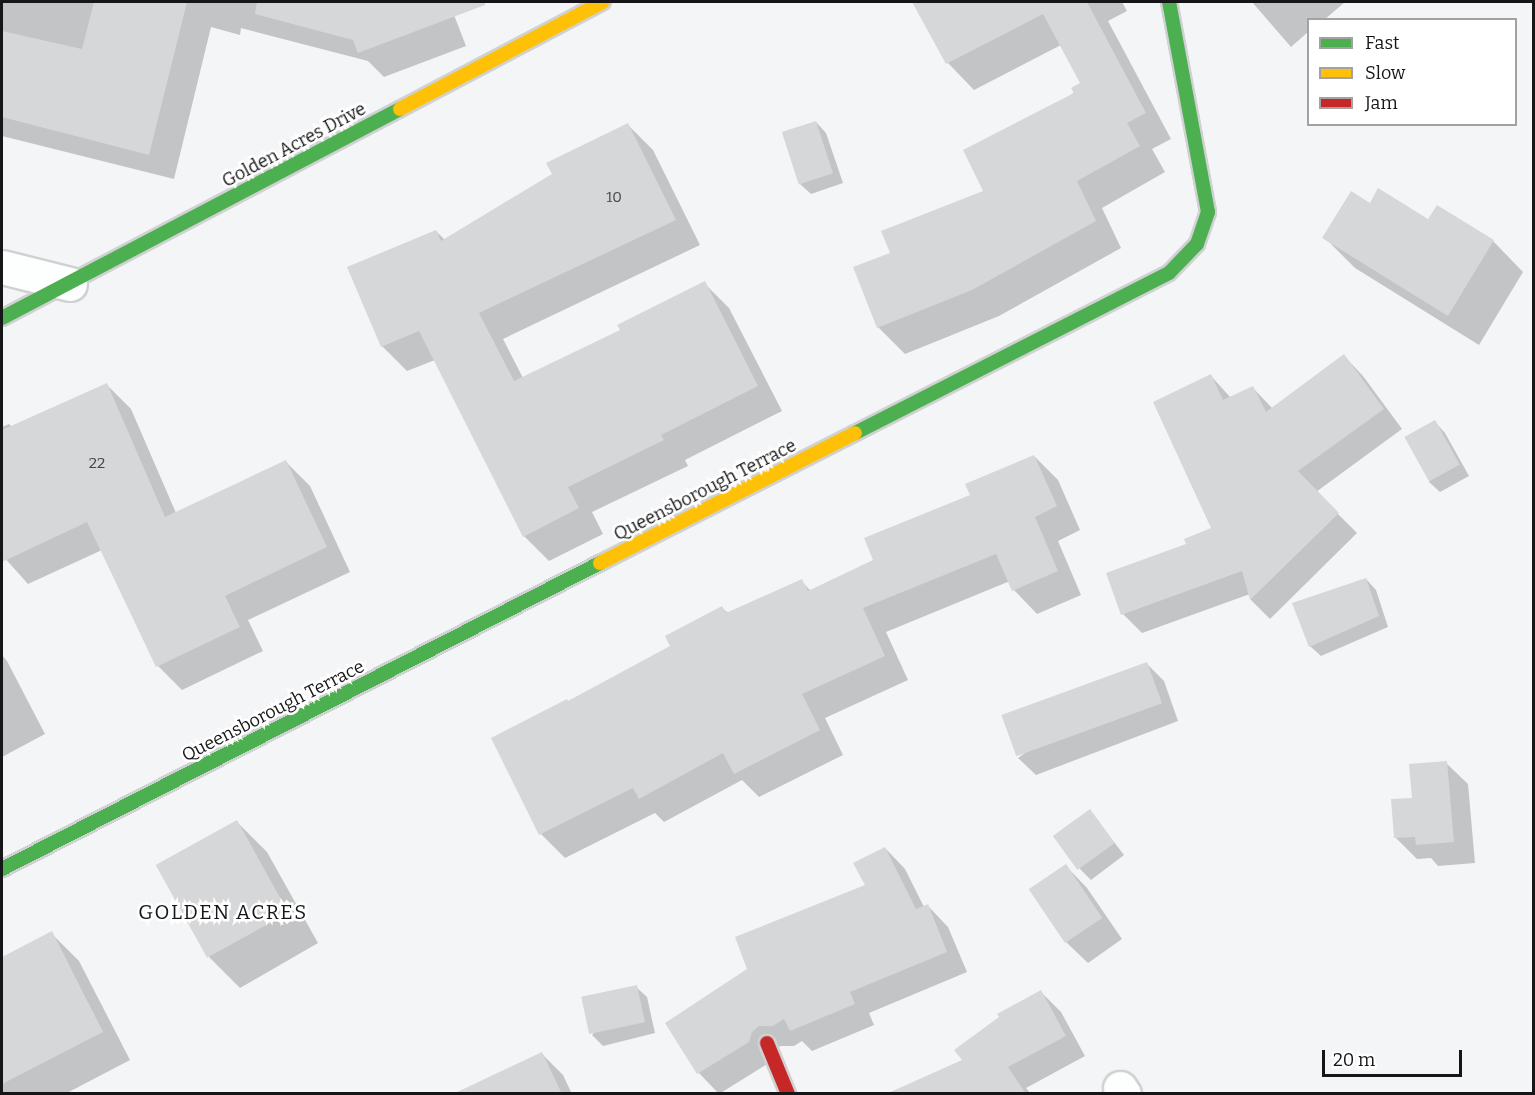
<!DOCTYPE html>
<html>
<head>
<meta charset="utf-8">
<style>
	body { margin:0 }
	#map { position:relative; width:1535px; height:1095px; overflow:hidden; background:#f3f5f7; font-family:Bitter,serif }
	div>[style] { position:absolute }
	.shadow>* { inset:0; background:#0003 }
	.building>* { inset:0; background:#d6d7d9; transform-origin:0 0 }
	.roads { filter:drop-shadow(2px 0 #d0d1d3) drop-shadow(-2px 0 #d0d1d3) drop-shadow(0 2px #d0d1d3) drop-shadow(0 -2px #d0d1d3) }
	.street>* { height:33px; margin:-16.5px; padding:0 16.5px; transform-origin:16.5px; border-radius:16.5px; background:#fdfefe }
	.fast>* { height:14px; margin:-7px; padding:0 7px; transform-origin:7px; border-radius:7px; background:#4caf50 }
	.slow>* { height:14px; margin:-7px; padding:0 7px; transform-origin:7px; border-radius:7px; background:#ffc107 }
	.jam>* { height:14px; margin:-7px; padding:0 7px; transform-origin:7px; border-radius:7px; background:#c62828 }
	span { translate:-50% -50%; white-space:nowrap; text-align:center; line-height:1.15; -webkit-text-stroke:5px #fff; paint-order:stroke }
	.number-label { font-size:15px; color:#464648 }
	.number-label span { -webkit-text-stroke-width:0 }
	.street-label { font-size:18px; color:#161618 }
	.neighbourhood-label { font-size:20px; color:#161618; letter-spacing:1.5px }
	.frame { position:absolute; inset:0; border:3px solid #161618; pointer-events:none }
	.legend { position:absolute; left:1307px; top:18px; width:210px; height:108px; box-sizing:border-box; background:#fff; border:2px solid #a2a2a3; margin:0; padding:8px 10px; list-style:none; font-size:18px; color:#161618 }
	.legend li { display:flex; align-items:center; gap:12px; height:30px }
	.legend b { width:30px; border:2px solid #a2a2a3 }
	.scale { position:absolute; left:1322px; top:1050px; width:140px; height:27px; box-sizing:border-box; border:3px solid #161618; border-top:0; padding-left:8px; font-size:18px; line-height:21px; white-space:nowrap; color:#161618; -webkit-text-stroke:4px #fff; paint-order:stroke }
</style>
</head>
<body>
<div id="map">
	<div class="shadow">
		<div style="clip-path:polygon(2px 2px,449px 2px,466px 46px,384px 77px,368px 61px,241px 28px,240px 35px,211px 27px,174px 179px,2px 136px)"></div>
		<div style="clip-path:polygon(914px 2px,1122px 2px,1127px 11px,1108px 21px,1171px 139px,1152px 149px,1165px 172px,1102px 208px,1121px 248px,999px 316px,905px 354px,878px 327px,892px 254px,985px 191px,1082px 83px,1061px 45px,974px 90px,948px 63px)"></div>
		<div style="clip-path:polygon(1252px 2px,1345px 2px,1324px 20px,1308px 20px,1308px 32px,1291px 47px)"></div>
		<div style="clip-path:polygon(816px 122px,826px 133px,843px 183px,811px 194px,800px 184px)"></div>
		<div style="clip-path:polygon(628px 125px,653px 150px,700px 245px,503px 339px,523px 378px,622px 331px,704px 283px,729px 308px,782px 411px,685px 460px,688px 466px,592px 512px,603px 534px,549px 561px,524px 536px,435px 360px,407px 371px,382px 346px,436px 231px,445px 240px,553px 174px)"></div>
		<div style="clip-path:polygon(1370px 205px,1493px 241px,1523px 272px,1479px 345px,1355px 268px,1324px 237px)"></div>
		<div style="clip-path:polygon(1344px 356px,1363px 376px,1402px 429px,1316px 492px,1357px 533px,1270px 619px,1251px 600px,1250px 594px,1142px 633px,1123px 614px,1213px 529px,1211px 376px,1231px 398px,1253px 388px,1273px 409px)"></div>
		<div style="clip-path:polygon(107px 385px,131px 409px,176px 513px,286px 462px,310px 486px,350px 572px,248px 620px,263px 651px,182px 690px,158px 666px,102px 550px,28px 584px,2px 555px,2px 427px,9px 424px,12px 427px)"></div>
		<div style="clip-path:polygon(1435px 422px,1445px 433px,1469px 476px,1440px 492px,1429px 482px)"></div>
		<div style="clip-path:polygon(1034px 456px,1058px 480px,1080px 530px,1058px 541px,1081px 595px,1037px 614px,1014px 590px,1010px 581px,886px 632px,908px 680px,825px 718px,843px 755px,759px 797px,742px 780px,664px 822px,655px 813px,565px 858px,541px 834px,493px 738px,568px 703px,672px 647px,722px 608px,728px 613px,801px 581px,811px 591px,875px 561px)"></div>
		<div style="clip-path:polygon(1366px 579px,1376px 590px,1388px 627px,1321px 656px,1310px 646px)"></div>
		<div style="clip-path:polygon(2px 655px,7px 661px,45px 734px,2px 757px)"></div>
		<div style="clip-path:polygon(1147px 664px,1164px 681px,1178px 721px,1036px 775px,1018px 758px)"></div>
		<div style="clip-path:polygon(1446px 763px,1468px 784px,1475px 863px,1438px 866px,1431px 858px,1417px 859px,1395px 837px,1413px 799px)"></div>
		<div style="clip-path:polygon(1090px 811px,1124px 855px,1091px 880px,1080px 869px)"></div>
		<div style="clip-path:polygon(237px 822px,267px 852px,318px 943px,240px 988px,209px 957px)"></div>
		<div style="clip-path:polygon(885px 848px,905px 869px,924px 907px,928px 906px,948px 927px,967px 972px,869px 1013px,874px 1025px,812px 1051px,802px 1041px,794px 1046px,780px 1046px,769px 1063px,719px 1094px,699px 1073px,667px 1023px,749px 969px,867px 886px)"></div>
		<div style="clip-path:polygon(1066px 866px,1087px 888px,1122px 939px,1088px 963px,1066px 942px)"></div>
		<div style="clip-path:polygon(51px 933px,79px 961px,130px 1060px,65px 1094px,2px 1094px,2px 959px)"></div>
		<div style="clip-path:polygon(636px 987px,647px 997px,655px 1033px,603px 1046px,592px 1035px)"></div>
		<div style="clip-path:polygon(1041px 992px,1061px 1012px,1085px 1056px,1026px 1088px,1031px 1094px,890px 1094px,964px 1061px)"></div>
		<div style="clip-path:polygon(542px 1054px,563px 1075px,572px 1094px,497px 1094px)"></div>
	</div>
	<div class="building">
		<div style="clip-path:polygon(94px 2px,187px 2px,149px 155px,2px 117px,2px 31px,82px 49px)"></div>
		<div style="clip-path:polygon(257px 2px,485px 2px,485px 5px,358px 53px,353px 40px,255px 14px)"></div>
		<div style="clip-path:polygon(912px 2px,1087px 2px,1146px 113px,1127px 123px,1140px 146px,1077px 181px,1096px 221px,972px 290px,877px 328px,853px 267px,890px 253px,881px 231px,983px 191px,963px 150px,1074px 93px,1071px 88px,1080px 83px,1043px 14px,946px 64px)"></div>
		<div style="left:816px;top:121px;width:55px;height:36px;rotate:72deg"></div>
		<div style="clip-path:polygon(628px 123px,676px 220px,479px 313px,514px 381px,620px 330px,617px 325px,705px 281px,758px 386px,661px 435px,664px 440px,568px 487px,579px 508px,523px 537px,419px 331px,381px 347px,347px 267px,436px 230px,441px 241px,552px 174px,546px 163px)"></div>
		<div style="clip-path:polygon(1378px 188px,1428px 219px,1437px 205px,1494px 240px,1448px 316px,1322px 238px,1351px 191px,1370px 203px)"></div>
		<div style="clip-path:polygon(1344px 354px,1384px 409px,1298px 471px,1339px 513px,1250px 600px,1242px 571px,1121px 615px,1106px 573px,1186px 544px,1184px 539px,1211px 528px,1153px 402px,1211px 374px,1223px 400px,1253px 386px,1266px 412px)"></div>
		<div style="clip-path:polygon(107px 383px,165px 517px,286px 460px,327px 547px,225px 596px,240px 627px,156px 667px,87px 522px,2px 562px,2px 430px)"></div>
		<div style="left:1435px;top:420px;width:51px;height:35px;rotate:61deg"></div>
		<div style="clip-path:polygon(1034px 455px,1057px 506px,1035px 517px,1058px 571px,1012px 591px,996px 554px,863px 608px,885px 656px,802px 694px,820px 730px,734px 774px,723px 753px,639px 799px,633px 788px,539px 835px,491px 738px,567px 699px,568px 701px,670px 646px,665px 636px,722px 606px,726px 613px,802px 579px,808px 591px,873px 560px,864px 538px,970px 495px,965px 484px)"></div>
		<div style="clip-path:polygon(1366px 578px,1379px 616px,1309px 647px,1292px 603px)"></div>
		<div style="left:1147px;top:662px;width:44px;height:155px;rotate:70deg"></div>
		<div style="clip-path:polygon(1447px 761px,1454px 842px,1416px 845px,1415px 837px,1394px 838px,1391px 799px,1412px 798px,1409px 764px)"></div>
		<div style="left:1090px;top:809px;width:42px;height:46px;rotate:54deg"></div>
		<div style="left:237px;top:820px;width:106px;height:93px;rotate:61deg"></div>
		<div style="clip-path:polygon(885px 847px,916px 909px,928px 904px,947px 952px,850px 992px,855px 1004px,790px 1031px,784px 1019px,773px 1026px,759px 1026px,752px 1032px,749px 1042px,697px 1074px,665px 1023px,747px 969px,735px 937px,865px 885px,853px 863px)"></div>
		<div style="left:1066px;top:864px;width:65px;height:45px;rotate:56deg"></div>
		<div style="clip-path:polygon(52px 931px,103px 1032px,2px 1084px,2px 957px)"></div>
		<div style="left:637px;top:985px;width:38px;height:57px;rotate:78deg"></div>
		<div style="clip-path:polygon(1041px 990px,1066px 1036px,1008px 1067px,1026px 1094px,886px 1094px,962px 1060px,954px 1050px,999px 1017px,997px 1014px)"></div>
		<div style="clip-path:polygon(542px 1052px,562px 1094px,453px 1094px)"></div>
	</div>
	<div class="roads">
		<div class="street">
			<div style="left:2px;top:267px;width:70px;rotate:14deg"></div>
			<div style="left:1120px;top:1088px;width:7px;rotate:56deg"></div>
		</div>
		<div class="fast">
			<div style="left:2px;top:318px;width:450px;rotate:-27.7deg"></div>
			<div style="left:855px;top:433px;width:352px;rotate:-27deg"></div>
			<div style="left:1169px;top:273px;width:40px;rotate:-46deg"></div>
			<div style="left:1197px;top:244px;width:34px;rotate:-71deg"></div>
			<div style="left:1208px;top:212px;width:214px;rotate:-100.5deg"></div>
			<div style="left:2px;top:869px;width:672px;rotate:-27.1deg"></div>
		</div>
		<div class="slow">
			<div style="left:400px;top:109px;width:229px;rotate:-27.8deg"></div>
			<div style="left:600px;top:563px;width:286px;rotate:-27deg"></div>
		</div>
		<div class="jam">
			<div style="left:767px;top:1043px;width:55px;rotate:67.6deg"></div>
		</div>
	</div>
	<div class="number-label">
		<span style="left:614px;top:198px">10</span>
		<span style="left:97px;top:464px">22</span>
	</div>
	<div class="street-label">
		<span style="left:294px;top:145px;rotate:-28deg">Golden Acres Drive</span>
		<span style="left:705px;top:490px;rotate:-27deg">Queensborough Terrace</span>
		<span style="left:273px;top:711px;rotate:-27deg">Queensborough Terrace</span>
	</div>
	<div class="neighbourhood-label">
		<span style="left:223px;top:912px">GOLDEN ACRES</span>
	</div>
	<div class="frame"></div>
	<ul class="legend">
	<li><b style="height:8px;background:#4caf50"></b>Fast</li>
	<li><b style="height:8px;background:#ffc107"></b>Slow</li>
	<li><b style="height:8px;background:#c62828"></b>Jam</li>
	</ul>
	<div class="scale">20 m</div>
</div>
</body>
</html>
